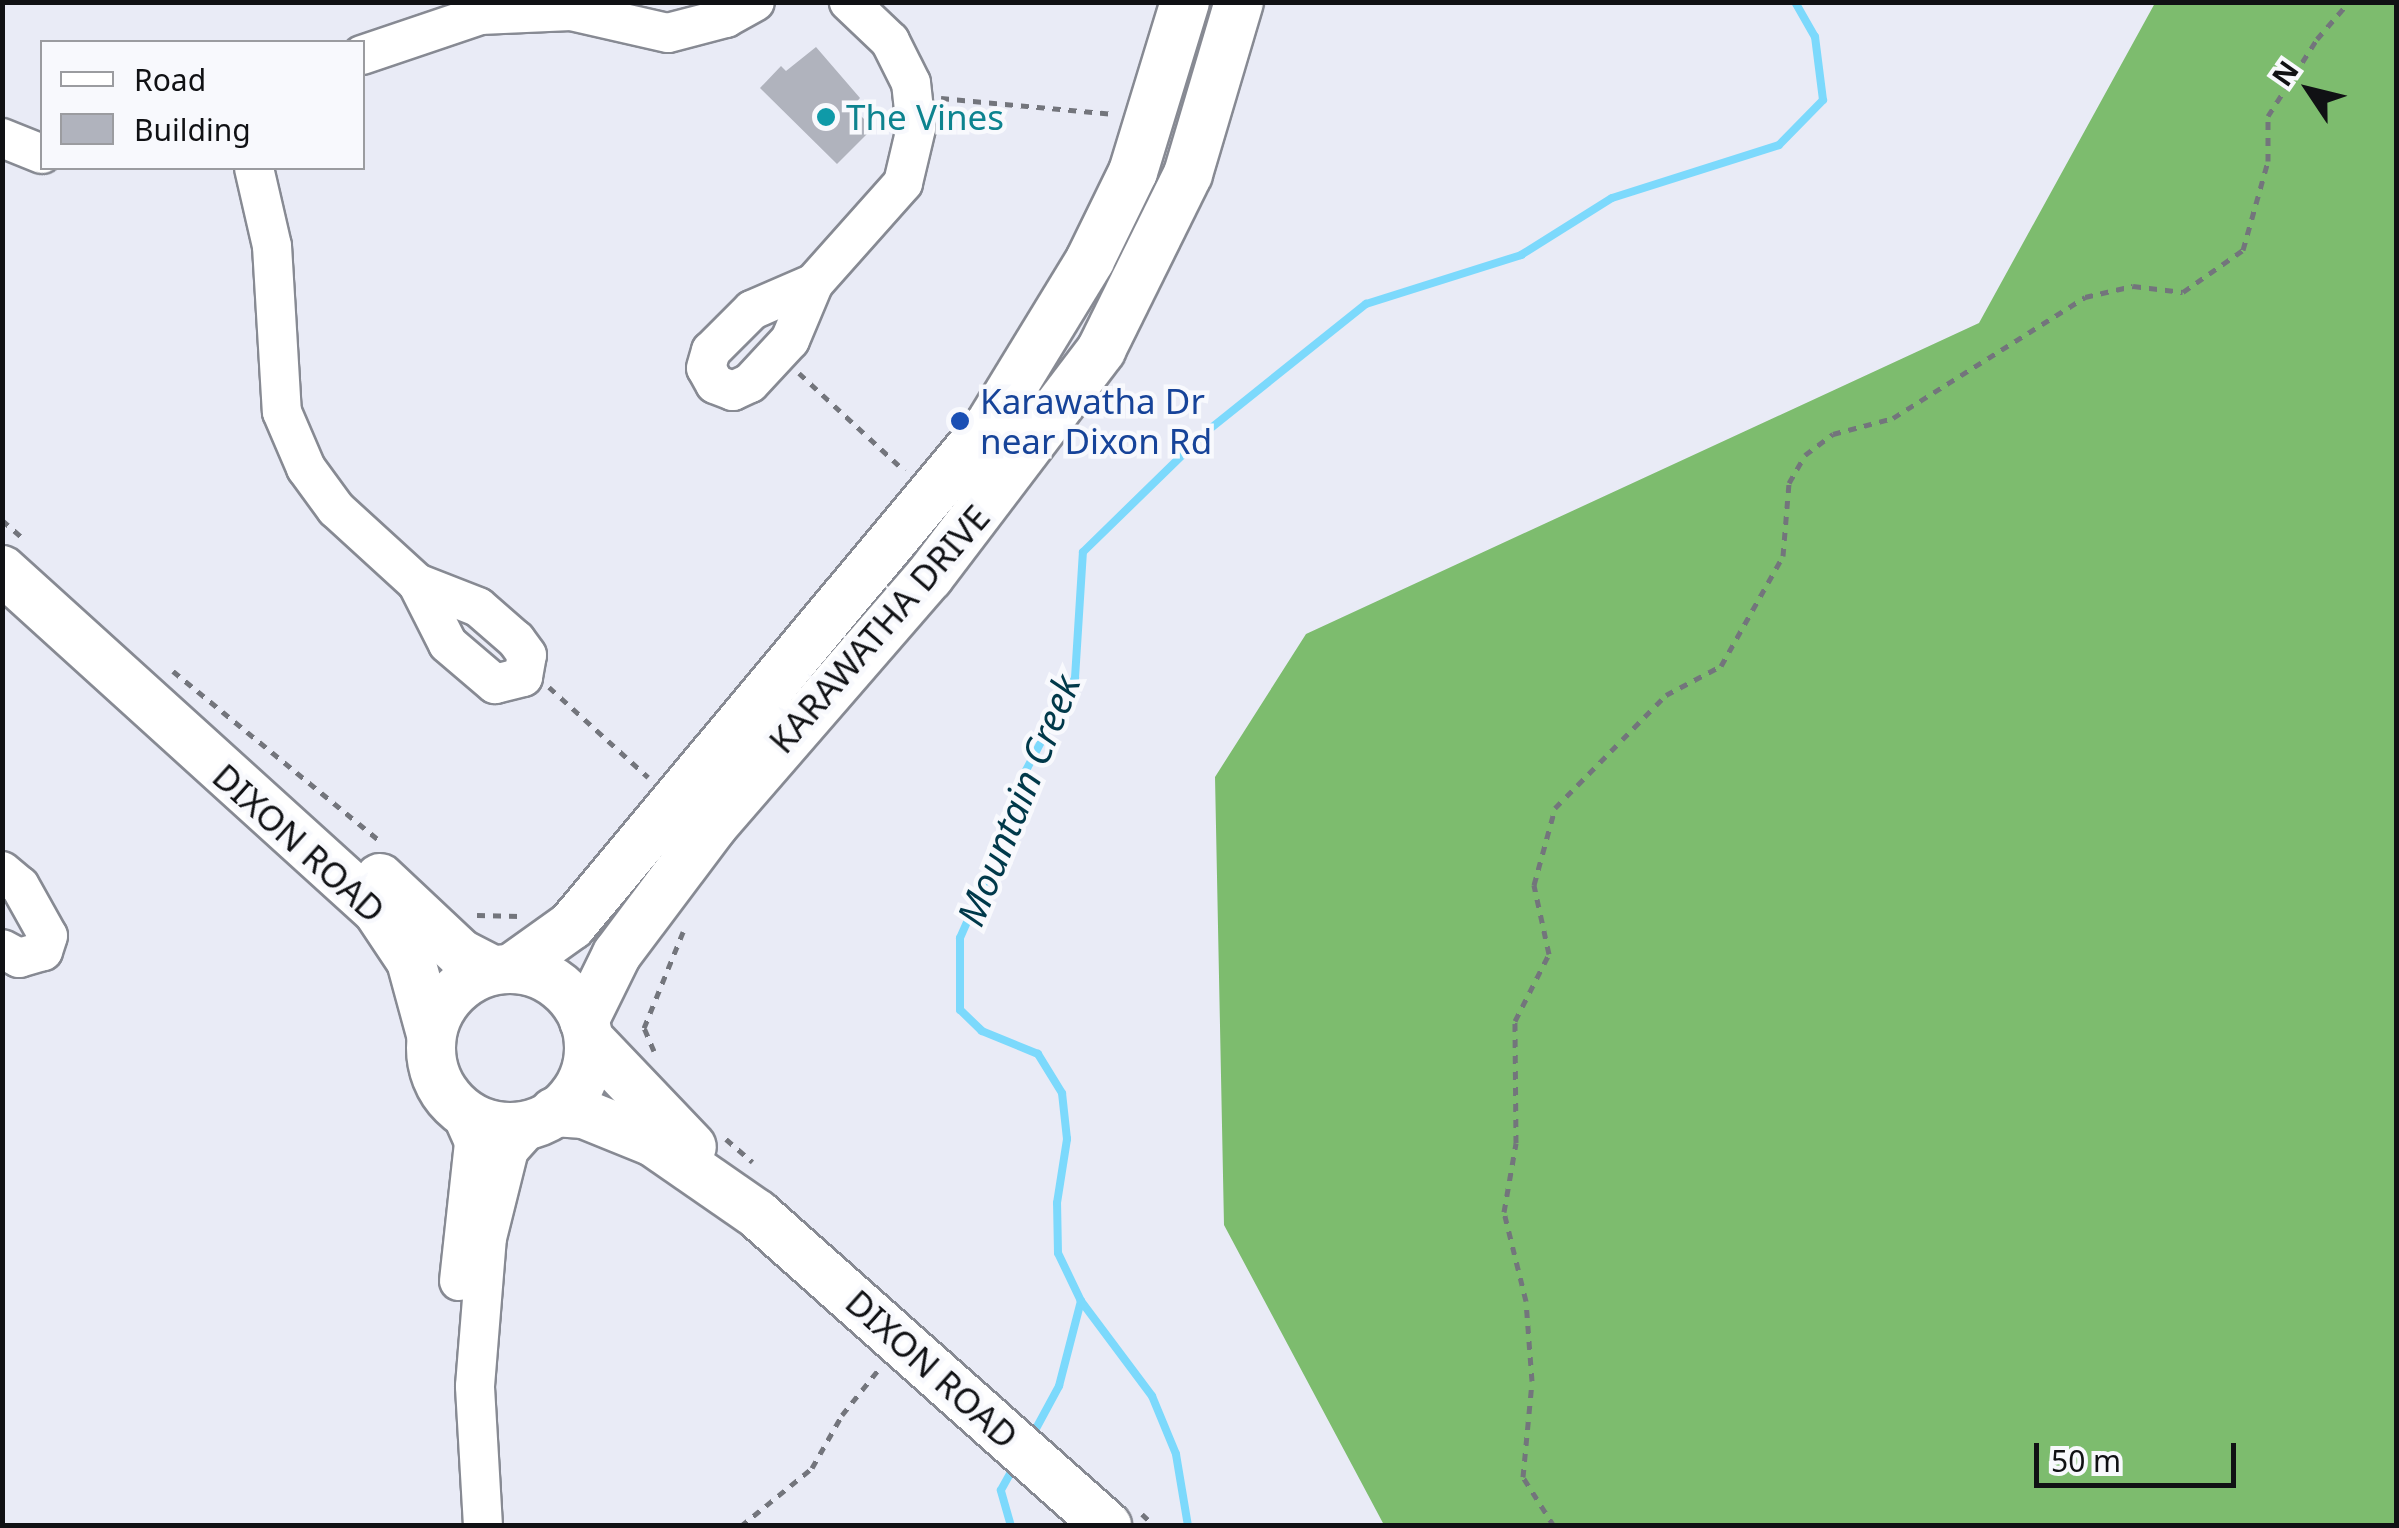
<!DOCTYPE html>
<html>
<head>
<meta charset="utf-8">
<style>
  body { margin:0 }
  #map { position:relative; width:2399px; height:1528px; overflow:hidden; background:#e9ebf6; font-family:"Noto Sans",sans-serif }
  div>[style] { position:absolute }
  .forest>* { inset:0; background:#7dbc6e }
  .stream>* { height:8px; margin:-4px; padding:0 4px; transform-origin:4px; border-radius:4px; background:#7cd9fc }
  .building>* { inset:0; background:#b0b3bd }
  .path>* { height:5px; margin-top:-2.5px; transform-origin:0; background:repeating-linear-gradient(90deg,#73757c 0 8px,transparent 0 16px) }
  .roads { filter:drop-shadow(2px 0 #878a93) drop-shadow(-2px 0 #878a93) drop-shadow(0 2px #878a93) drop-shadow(0 -2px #878a93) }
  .minor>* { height:38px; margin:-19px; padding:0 19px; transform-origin:19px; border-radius:19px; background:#fff }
  .major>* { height:48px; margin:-24px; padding:0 24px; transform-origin:24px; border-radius:24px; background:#fff }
  .major>.ring { margin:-24px; padding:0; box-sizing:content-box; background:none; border:48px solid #fff; border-radius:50% }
  .dots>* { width:28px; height:28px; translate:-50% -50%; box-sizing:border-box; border:5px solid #f8f9fd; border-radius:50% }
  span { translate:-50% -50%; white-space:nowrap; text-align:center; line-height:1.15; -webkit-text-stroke:9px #f8f9fd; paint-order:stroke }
  .culture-label { font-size:35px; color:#0d838f }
  .left { translate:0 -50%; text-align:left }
  .transit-label { font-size:35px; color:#164399 }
  .street-label { font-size:35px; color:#101114 }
  .water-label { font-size:38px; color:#00394a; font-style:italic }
  .frame { position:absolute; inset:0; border:5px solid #101114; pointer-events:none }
  .legend { position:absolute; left:40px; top:40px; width:325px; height:130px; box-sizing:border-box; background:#f8f9fd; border:2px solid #9b9ca0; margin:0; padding:12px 18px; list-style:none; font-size:30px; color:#101114 }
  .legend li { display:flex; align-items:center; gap:20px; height:50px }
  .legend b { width:50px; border:2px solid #9b9ca0 }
  .north { position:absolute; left:2259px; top:40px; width:100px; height:100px; -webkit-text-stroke:8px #f8f9fd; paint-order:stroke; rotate:305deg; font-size:28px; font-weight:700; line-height:40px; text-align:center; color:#101114 }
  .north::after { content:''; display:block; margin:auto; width:35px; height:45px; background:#101114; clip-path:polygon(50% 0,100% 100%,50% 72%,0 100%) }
  .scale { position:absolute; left:2034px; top:1443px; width:202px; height:45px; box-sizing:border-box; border:5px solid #101114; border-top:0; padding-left:12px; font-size:30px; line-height:35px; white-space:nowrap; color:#101114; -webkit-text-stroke:8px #f8f9fd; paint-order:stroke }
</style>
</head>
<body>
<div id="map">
  <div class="forest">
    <div style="clip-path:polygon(2155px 3px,2396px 3px,2396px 1525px,1384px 1525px,1224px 1225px,1215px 777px,1306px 634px,1979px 323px)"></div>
  </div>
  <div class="stream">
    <div style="left:1032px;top:1436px;width:57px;rotate:-61.6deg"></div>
    <div style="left:1059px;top:1386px;width:88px;rotate:-75.5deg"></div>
    <div style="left:1011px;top:1526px;width:37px;rotate:-106deg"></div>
    <div style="left:1001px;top:1490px;width:29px;rotate:-61deg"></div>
    <div style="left:1188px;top:1526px;width:73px;rotate:-99.5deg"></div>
    <div style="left:1176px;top:1454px;width:63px;rotate:-112.5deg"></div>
    <div style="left:1152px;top:1396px;width:119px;rotate:-126.8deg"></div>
    <div style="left:1081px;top:1301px;width:53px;rotate:-115.6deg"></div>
    <div style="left:1058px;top:1253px;width:50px;rotate:-91.1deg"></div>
    <div style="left:1057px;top:1203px;width:65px;rotate:-81.1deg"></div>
    <div style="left:1067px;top:1139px;width:46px;rotate:-96.2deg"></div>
    <div style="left:1062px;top:1093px;width:46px;rotate:-121.6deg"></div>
    <div style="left:1038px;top:1054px;width:61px;rotate:-157.7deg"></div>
    <div style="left:982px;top:1031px;width:30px;rotate:-136deg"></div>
    <div style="left:960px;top:1010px;width:72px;rotate:-90deg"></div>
    <div style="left:960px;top:938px;width:117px;rotate:-66.3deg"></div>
    <div style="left:1007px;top:831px;width:41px;rotate:-78.7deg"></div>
    <div style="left:1015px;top:791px;width:128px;rotate:-62deg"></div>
    <div style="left:1075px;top:678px;width:126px;rotate:-86.4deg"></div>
    <div style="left:1083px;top:552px;width:172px;rotate:-44.3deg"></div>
    <div style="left:1206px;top:432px;width:205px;rotate:-38.7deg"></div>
    <div style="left:1366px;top:304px;width:163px;rotate:-17.5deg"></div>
    <div style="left:1521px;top:255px;width:107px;rotate:-32.1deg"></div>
    <div style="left:1612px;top:198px;width:175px;rotate:-17.6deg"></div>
    <div style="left:1779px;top:145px;width:63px;rotate:-45.6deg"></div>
    <div style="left:1823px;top:100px;width:64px;rotate:-97.2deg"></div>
    <div style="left:1815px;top:37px;width:40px;rotate:-119.7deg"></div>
  </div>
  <div class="building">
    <div style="clip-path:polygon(816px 47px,860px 98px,852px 107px,873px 128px,837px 164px,760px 88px,781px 66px,786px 71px)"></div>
  </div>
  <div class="path">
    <div style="left:941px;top:98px;width:174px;rotate:5.3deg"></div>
    <div style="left:799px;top:373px;width:144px;rotate:42.8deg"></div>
    <div style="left:2px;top:520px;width:28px;rotate:41deg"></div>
    <div style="left:173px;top:671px;width:269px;rotate:39.4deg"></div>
    <div style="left:549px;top:687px;width:134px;rotate:42.3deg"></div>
    <div style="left:477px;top:915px;width:43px;rotate:1.3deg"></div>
    <div style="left:654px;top:1051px;width:25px;rotate:-113deg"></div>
    <div style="left:644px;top:1028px;width:104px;rotate:-67.9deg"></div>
    <div style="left:726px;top:1139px;width:35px;rotate:41deg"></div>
    <div style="left:1142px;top:1514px;width:18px;rotate:43deg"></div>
    <div style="left:741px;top:1526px;width:92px;rotate:-39.2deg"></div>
    <div style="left:812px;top:1468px;width:61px;rotate:-60.5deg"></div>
    <div style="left:842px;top:1415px;width:59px;rotate:-51.2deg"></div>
    <div style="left:1554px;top:1526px;width:58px;rotate:-122.3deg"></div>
    <div style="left:1523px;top:1477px;width:96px;rotate:-84.6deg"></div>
    <div style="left:1532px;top:1381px;width:80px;rotate:-94.3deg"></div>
    <div style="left:1526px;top:1301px;width:92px;rotate:-103.9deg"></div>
    <div style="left:1504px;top:1212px;width:70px;rotate:-80.1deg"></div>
    <div style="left:1516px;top:1143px;width:122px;rotate:-90.5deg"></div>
    <div style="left:1515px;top:1021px;width:75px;rotate:-63.1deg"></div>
    <div style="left:1549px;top:954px;width:71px;rotate:-102.3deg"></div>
    <div style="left:1534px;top:885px;width:80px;rotate:-74.7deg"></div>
    <div style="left:1555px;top:808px;width:158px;rotate:-45.5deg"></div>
    <div style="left:1666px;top:695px;width:62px;rotate:-27.8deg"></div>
    <div style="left:1721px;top:666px;width:126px;rotate:-60.6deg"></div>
    <div style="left:1783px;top:556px;width:73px;rotate:-85.3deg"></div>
    <div style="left:1789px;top:483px;width:32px;rotate:-60deg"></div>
    <div style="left:1805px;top:455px;width:35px;rotate:-37deg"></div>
    <div style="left:1833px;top:434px;width:62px;rotate:-14.9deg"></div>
    <div style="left:1893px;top:418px;width:227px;rotate:-32.2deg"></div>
    <div style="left:2085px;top:297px;width:49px;rotate:-12.9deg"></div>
    <div style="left:2133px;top:286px;width:50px;rotate:6.8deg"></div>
    <div style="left:2183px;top:292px;width:73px;rotate:-35deg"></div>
    <div style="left:2243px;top:250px;width:92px;rotate:-74.3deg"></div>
    <div style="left:2268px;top:161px;width:45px;rotate:-90deg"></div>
    <div style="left:2268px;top:116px;width:91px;rotate:-57.5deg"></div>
    <div style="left:2317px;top:39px;width:49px;rotate:-49.1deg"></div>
  </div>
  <div class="roads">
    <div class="minor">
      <div style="left:362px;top:55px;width:125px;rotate:-18.7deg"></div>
      <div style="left:480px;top:15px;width:91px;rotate:-2.5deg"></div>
      <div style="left:571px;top:11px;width:99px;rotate:12.8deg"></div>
      <div style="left:668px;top:33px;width:60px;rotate:-14.5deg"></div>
      <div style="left:726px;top:18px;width:33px;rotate:-29deg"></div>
      <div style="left:2px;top:138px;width:43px;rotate:21.8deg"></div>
      <div style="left:254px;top:168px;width:80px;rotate:77deg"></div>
      <div style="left:272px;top:246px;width:166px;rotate:86.6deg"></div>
      <div style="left:282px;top:412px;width:61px;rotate:66.8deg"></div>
      <div style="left:306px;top:468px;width:51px;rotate:53.8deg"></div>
      <div style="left:336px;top:509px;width:110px;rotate:42.4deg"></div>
      <div style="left:417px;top:583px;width:68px;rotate:63.1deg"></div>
      <div style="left:448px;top:644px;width:62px;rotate:40.4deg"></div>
      <div style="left:495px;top:684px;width:29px;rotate:-14deg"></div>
      <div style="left:523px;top:677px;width:22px;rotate:-80deg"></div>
      <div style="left:527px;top:655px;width:19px;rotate:-126deg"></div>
      <div style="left:516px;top:640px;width:50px;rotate:-139deg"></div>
      <div style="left:478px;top:607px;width:66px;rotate:-158.5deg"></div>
      <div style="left:814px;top:283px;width:62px;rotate:112.8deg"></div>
      <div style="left:790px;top:340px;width:59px;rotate:132.9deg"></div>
      <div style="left:750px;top:383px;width:19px;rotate:155deg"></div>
      <div style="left:733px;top:391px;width:19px;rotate:-159deg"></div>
      <div style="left:715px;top:384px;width:18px;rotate:-119deg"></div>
      <div style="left:706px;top:368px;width:18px;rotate:-74deg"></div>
      <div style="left:711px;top:351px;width:58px;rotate:-45deg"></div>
      <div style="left:752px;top:310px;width:68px;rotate:-23.5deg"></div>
      <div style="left:814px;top:283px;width:134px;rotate:-48.3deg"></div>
      <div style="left:903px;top:183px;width:57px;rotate:-76.7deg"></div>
      <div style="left:916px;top:128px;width:45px;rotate:-96.3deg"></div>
      <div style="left:911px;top:83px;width:47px;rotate:-116.6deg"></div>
      <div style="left:890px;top:41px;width:57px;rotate:-136.4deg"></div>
      <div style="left:2px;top:871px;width:23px;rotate:40deg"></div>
      <div style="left:20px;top:886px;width:57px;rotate:60.8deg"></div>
      <div style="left:48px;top:936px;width:16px;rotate:108deg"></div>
      <div style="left:43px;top:951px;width:25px;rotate:164deg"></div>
      <div style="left:19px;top:958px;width:19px;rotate:-152deg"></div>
      <div style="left:459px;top:1281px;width:140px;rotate:-83.8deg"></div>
      <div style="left:474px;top:1142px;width:36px;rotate:-114deg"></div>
      <div style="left:483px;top:1526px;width:140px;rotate:-93.3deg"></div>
      <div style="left:475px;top:1386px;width:148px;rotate:-85.4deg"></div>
      <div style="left:487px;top:1238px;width:91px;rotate:-76deg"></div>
      <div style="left:509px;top:1150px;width:36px;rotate:-48deg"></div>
    </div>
    <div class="major">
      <div style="left:2px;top:570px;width:506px;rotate:42.2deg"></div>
      <div style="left:377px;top:910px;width:61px;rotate:56.3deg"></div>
      <div style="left:411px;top:961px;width:76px;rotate:74.7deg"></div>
      <div style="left:380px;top:878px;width:111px;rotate:43.2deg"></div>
      <div style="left:461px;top:954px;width:35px;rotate:27deg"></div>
      <div style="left:512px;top:968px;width:74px;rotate:-35.6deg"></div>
      <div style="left:572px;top:925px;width:652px;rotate:-50.16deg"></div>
      <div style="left:990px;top:424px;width:192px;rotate:-58.6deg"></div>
      <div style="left:1090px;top:260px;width:98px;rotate:-64deg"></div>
      <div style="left:1133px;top:172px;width:178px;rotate:-73deg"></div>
      <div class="ring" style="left:431px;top:969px;width:110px;height:110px"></div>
      <div style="left:584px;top:1021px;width:75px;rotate:-63.8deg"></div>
      <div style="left:617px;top:954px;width:160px;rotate:-53.1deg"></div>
      <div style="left:713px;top:826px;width:330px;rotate:-49.1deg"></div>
      <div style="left:929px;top:577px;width:285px;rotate:-52.8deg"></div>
      <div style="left:1101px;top:350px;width:196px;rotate:-63.7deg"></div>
      <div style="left:1188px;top:174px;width:179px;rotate:-73.5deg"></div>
      <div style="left:589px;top:1039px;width:149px;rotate:46.4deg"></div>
      <div style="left:554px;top:1112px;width:30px;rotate:4deg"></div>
      <div style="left:584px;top:1114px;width:74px;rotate:22.1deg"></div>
      <div style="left:653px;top:1142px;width:126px;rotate:34.7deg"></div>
      <div style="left:757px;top:1214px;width:469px;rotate:41.7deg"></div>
    </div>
  </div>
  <div class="dots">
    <div style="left:826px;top:117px;background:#0f9aa8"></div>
    <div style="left:960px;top:421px;background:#1a4fb4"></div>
  </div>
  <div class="culture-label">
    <span class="left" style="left:846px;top:117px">The Vines</span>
  </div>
  <div class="transit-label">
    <span class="left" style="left:980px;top:421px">Karawatha Dr<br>near Dixon Rd</span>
  </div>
  <div class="street-label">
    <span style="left:879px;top:629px;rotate:-49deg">KARAWATHA DRIVE</span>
    <span style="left:299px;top:843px;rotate:42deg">DIXON ROAD</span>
    <span style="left:932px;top:1369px;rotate:42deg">DIXON ROAD</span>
  </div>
  <div class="water-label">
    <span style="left:1018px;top:800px;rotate:-68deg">Mountain Creek</span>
  </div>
  <div class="frame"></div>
  <ul class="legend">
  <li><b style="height:12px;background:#fff"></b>Road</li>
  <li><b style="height:28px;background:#b0b3bd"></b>Building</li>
  </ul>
  <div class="north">N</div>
  <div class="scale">50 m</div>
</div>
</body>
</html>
